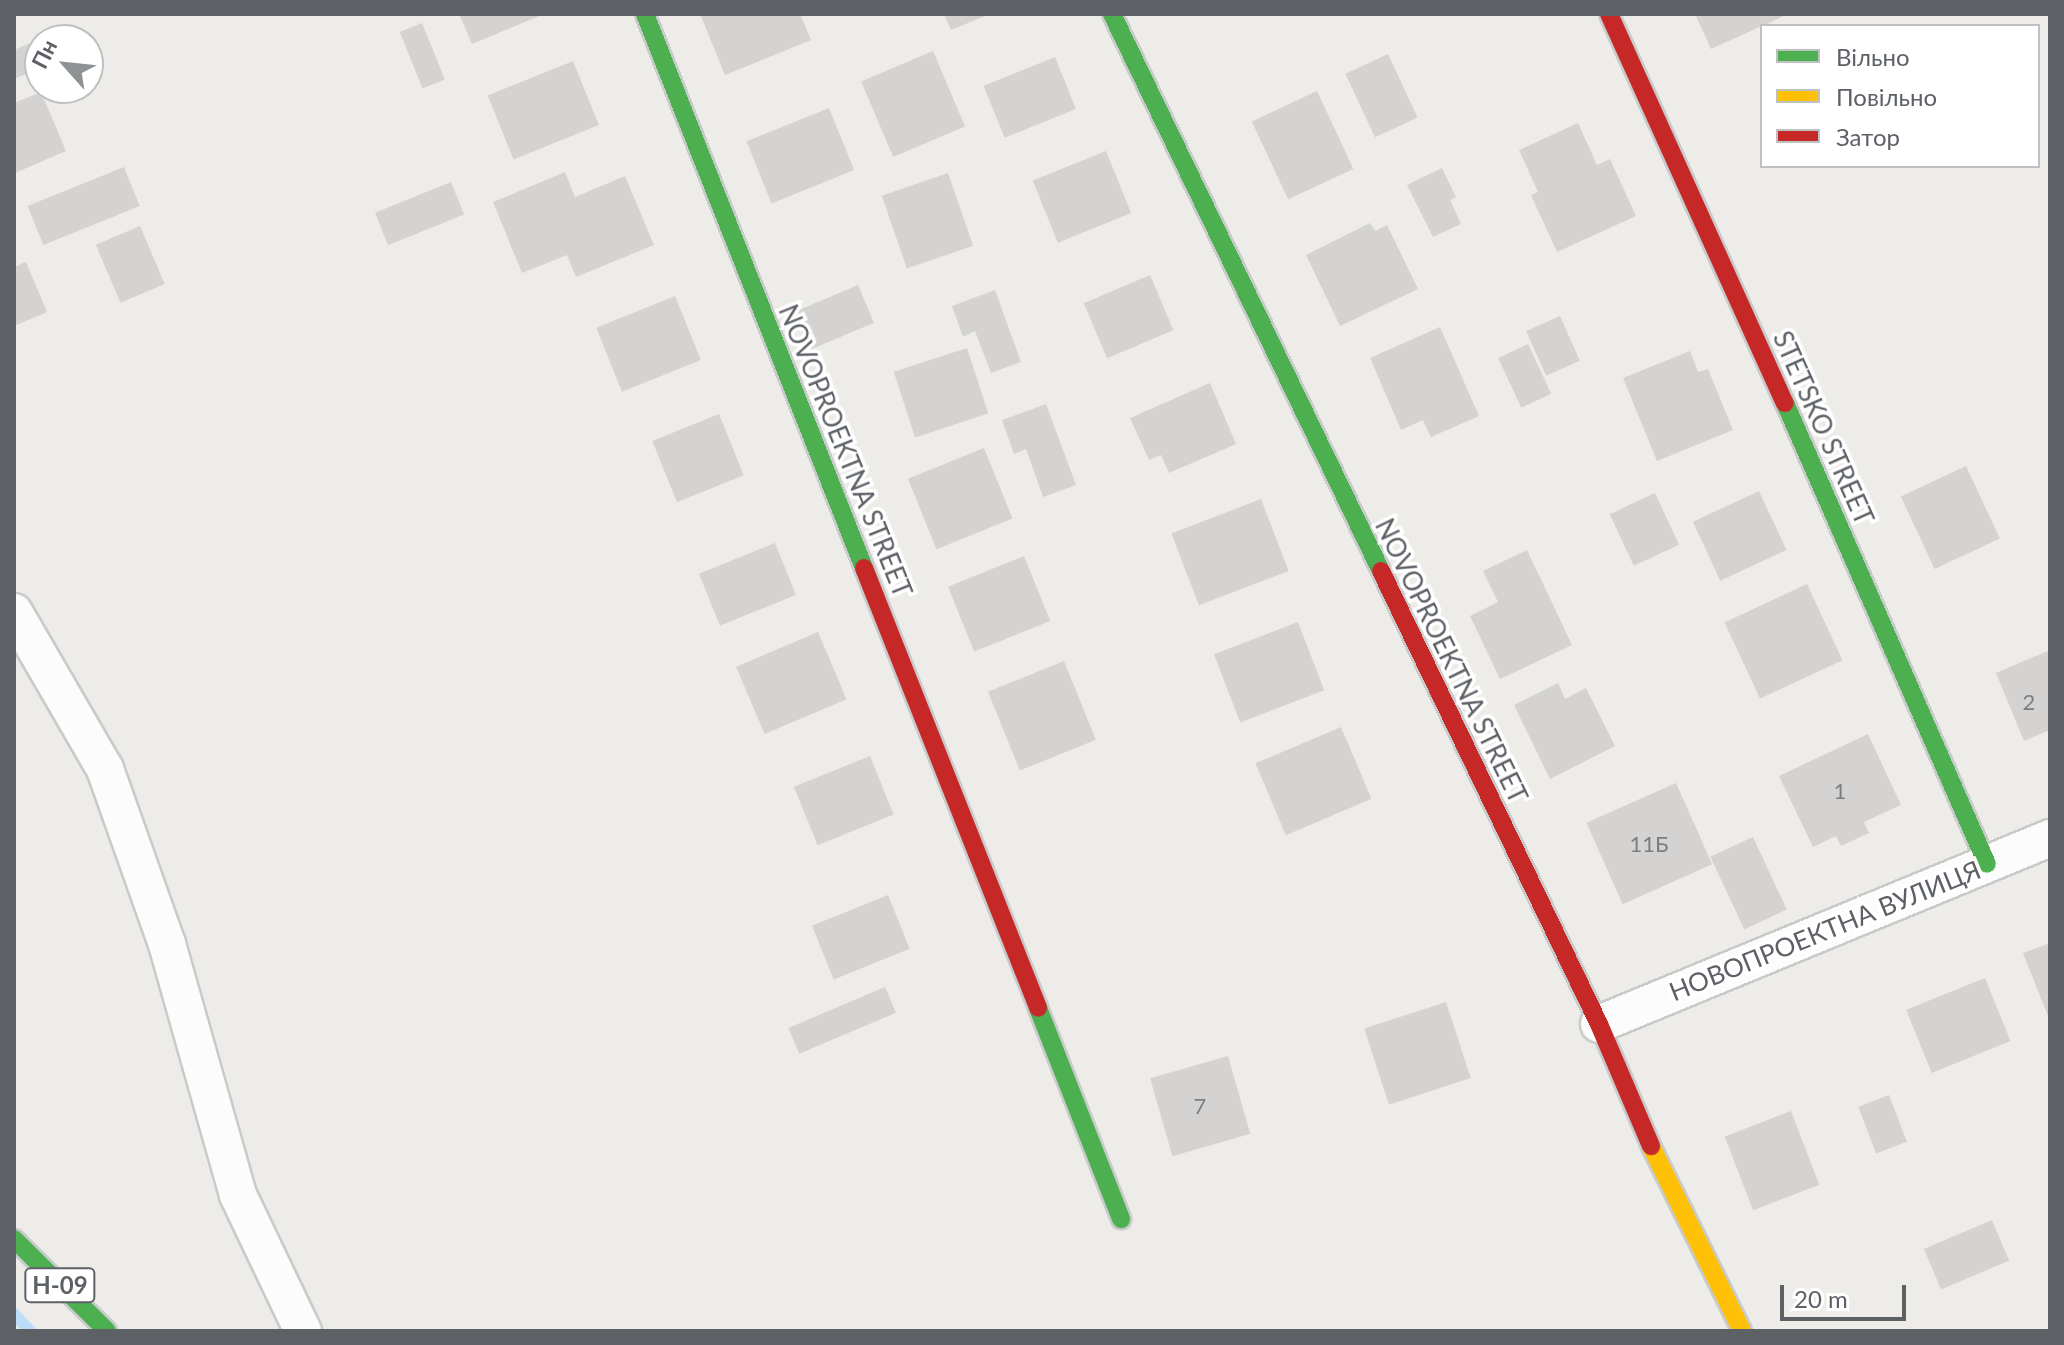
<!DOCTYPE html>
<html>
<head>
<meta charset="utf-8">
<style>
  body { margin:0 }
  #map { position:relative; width:2064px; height:1345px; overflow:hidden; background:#edece8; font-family:Lato,sans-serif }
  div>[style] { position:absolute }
  .stream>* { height:12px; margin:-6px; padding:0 6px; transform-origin:6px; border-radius:6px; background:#bddcf7 }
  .building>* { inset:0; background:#d4d3d1; transform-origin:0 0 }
  .roads { filter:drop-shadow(2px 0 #c9caca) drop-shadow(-2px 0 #c9caca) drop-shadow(0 2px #c9caca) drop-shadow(0 -2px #c9caca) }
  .street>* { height:36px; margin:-18px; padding:0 18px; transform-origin:18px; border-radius:18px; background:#fcfcfc }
  .fast>* { height:18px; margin:-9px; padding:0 9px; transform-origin:9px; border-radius:9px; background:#4caf50 }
  .slow>* { height:18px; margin:-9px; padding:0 9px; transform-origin:9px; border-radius:9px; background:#ffc107 }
  .jam>* { height:18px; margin:-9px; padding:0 9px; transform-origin:9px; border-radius:9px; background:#c62828 }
  span { translate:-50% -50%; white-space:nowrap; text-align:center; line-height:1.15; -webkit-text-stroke:7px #fff; paint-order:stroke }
  .number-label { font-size:22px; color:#7c7f82 }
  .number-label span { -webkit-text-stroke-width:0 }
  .shield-label span { padding:2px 6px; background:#fff; border:2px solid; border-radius:6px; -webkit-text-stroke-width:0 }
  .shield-label { font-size:24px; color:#5d6166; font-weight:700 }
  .street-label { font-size:26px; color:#5d6166 }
  .frame { position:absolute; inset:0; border:16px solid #5d6166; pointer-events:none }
  .legend { position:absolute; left:1760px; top:24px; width:280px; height:144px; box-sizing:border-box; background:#fff; border:2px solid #bec0c2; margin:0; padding:10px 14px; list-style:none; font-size:24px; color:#5d6166 }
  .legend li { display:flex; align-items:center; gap:16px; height:40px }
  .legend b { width:40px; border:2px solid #bec0c2 }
  .north { position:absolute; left:24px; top:24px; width:80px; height:80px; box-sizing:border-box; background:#fff; border:2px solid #bec0c2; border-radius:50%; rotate:297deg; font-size:22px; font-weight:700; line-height:32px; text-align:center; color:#5d6166 }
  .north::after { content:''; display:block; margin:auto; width:28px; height:36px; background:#8f9294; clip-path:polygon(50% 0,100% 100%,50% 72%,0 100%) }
  .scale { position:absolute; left:1780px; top:1285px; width:126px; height:36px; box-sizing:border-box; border:4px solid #5d6166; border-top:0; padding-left:10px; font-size:24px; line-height:28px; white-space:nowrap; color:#5d6166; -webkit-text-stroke:6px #fff; paint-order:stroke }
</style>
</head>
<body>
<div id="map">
  <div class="stream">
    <div style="left:14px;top:1314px;width:23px;rotate:47deg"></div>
  </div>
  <div class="building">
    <div style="clip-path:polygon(459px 14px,544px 14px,472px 44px)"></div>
    <div style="clip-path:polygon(700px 14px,800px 14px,811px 40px,725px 75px)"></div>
    <div style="clip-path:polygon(944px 14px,990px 14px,951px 30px)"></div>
    <div style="clip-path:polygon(1695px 14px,1788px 14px,1711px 49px)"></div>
    <div style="left:422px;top:23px;width:61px;height:24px;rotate:68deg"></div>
    <div style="clip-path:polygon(33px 42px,40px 68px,14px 79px,14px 50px)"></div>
    <div style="left:933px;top:51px;width:82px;height:78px;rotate:67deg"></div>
    <div style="left:1388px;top:54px;width:70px;height:47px;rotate:65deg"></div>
    <div style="left:1055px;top:57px;width:56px;height:77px;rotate:68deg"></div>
    <div style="left:573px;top:61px;width:69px;height:92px;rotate:68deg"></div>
    <div style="left:1317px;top:91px;width:86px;height:72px;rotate:65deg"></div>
    <div style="clip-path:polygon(41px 92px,66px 151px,15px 173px,14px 103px)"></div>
    <div style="left:829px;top:108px;width:67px;height:89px;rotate:68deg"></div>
    <div style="clip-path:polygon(1578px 123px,1597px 165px,1610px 159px,1636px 216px,1557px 252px,1531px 195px,1538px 192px,1519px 150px)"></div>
    <div style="left:1106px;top:151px;width:67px;height:79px;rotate:68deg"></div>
    <div style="left:124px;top:167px;width:42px;height:104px;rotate:68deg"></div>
    <div style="clip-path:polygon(1442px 168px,1456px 197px,1450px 200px,1461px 224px,1433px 237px,1407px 185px)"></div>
    <div style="clip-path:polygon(565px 172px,575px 197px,625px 176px,654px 245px,576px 277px,567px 255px,522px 273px,493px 202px)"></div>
    <div style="left:948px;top:173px;width:77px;height:70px;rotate:71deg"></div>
    <div style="left:451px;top:182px;width:35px;height:82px;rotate:68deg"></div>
    <div style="clip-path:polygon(1370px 223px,1375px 231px,1387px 225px,1418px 289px,1340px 326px,1306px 255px)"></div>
    <div style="left:140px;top:226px;width:63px;height:48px;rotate:67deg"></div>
    <div style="clip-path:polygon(26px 262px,47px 312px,14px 326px,14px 267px)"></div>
    <div style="left:1150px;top:275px;width:60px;height:72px;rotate:67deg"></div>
    <div style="left:858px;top:285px;width:41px;height:70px;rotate:67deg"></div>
    <div style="clip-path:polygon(995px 290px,1021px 362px,991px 373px,975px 331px,963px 337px,952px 306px)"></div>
    <div style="left:675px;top:296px;width:69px;height:85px;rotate:68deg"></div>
    <div style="left:1560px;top:316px;width:49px;height:37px;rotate:66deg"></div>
    <div style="clip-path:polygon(1440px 327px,1479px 416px,1431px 437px,1423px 420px,1401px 430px,1370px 358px)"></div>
    <div style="left:1528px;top:344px;width:55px;height:33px;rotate:65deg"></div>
    <div style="left:967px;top:348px;width:69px;height:77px;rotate:72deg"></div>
    <div style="clip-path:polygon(1690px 351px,1698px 372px,1708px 369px,1733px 430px,1657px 461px,1623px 378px)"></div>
    <div style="clip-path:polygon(1210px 383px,1236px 444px,1169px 473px,1161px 455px,1149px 460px,1130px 418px)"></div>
    <div style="clip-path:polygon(1046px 404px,1076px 485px,1043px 497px,1026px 449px,1014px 454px,1002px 420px)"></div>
    <div style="left:719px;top:414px;width:66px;height:72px;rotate:68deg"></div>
    <div style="left:984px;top:448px;width:76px;height:82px;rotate:68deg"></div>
    <div style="left:1966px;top:466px;width:80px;height:72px;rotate:65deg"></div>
    <div style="left:1759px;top:491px;width:65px;height:73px;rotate:65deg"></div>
    <div style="left:1655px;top:493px;width:57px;height:50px;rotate:65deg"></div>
    <div style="left:1261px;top:499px;width:77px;height:96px;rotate:69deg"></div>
    <div style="left:775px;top:543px;width:56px;height:82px;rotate:68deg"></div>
    <div style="clip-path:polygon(1527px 550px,1572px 645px,1500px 679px,1470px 616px,1498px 602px,1483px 571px)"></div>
    <div style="left:1024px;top:556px;width:70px;height:82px;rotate:68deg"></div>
    <div style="left:1807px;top:584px;width:84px;height:91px;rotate:65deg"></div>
    <div style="left:1298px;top:622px;width:73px;height:90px;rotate:69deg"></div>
    <div style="left:818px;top:632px;width:73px;height:89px;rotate:67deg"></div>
    <div style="clip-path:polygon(2050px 650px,2050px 730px,2024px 741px,1996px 673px)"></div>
    <div style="left:1064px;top:661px;width:85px;height:82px;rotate:68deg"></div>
    <div style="clip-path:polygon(1558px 683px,1565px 699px,1586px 688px,1615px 746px,1550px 779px,1514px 705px)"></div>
    <div style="left:1341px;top:727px;width:78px;height:93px;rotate:67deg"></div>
    <div style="clip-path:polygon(1868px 734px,1901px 805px,1864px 822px,1869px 833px,1841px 846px,1836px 836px,1813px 847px,1779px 776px)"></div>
    <div style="left:870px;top:756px;width:63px;height:82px;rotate:68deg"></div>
    <div style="left:1676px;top:783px;width:89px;height:98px;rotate:66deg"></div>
    <div style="left:1753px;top:837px;width:80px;height:47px;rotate:65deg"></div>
    <div style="left:888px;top:895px;width:58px;height:82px;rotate:68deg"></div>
    <div style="clip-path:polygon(2050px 943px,2050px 1021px,2023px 953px)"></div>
    <div style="left:1985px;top:978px;width:68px;height:85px;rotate:68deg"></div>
    <div style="left:885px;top:987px;width:28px;height:105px;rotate:67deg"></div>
    <div style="left:1446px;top:1002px;width:80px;height:86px;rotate:72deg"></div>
    <div style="left:1228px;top:1056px;width:81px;height:81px;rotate:74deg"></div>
    <div style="left:1889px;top:1095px;width:50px;height:33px;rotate:69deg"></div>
    <div style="left:1791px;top:1111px;width:79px;height:71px;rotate:69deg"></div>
    <div style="left:1992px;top:1220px;width:44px;height:74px;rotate:67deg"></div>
  </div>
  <div class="roads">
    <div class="street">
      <div style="left:14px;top:612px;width:181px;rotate:59.9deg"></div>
      <div style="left:105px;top:769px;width:186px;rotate:70.5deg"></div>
      <div style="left:167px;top:944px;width:261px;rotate:74.2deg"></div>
      <div style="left:238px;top:1195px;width:151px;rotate:64.5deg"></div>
      <div style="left:1599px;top:1024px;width:488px;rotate:-22.4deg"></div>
    </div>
    <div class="fast">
      <div style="left:645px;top:14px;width:596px;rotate:68.43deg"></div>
      <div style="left:1112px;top:14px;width:619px;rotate:64.22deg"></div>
      <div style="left:1785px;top:403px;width:503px;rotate:66.34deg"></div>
      <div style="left:1038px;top:1008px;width:227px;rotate:68.5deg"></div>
      <div style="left:14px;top:1239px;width:131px;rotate:44.7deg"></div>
    </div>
    <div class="slow">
      <div style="left:1651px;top:1146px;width:206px;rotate:63.8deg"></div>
    </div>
    <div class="jam">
      <div style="left:1609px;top:14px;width:427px;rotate:65.7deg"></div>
      <div style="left:864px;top:568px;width:473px;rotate:68.4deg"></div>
      <div style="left:1381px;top:571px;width:503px;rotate:64.3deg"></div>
      <div style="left:1599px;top:1024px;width:133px;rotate:66.9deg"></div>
    </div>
  </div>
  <div class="number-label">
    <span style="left:2029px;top:702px">2</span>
    <span style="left:1840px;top:791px">1</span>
    <span style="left:1649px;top:844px">11Б</span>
    <span style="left:1200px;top:1106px">7</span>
  </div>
  <div class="shield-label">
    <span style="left:60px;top:1285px">Н-09</span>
  </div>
  <div class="street-label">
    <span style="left:1823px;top:428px;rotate:66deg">STETSKO STREET</span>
    <span style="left:845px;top:451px;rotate:68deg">NOVOPROEKTNA STREET</span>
    <span style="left:1451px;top:661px;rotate:64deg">NOVOPROEKTNA STREET</span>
    <span style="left:1825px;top:931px;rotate:-22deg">НОВОПРОЕКТНА ВУЛИЦЯ</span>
  </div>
  <div class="frame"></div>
  <ul class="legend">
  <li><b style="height:10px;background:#4caf50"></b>Вільно</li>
  <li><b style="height:10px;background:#ffc107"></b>Повільно</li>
  <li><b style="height:10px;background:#c62828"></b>Затор</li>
  </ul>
  <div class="north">Пн</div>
  <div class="scale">20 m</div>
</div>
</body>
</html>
